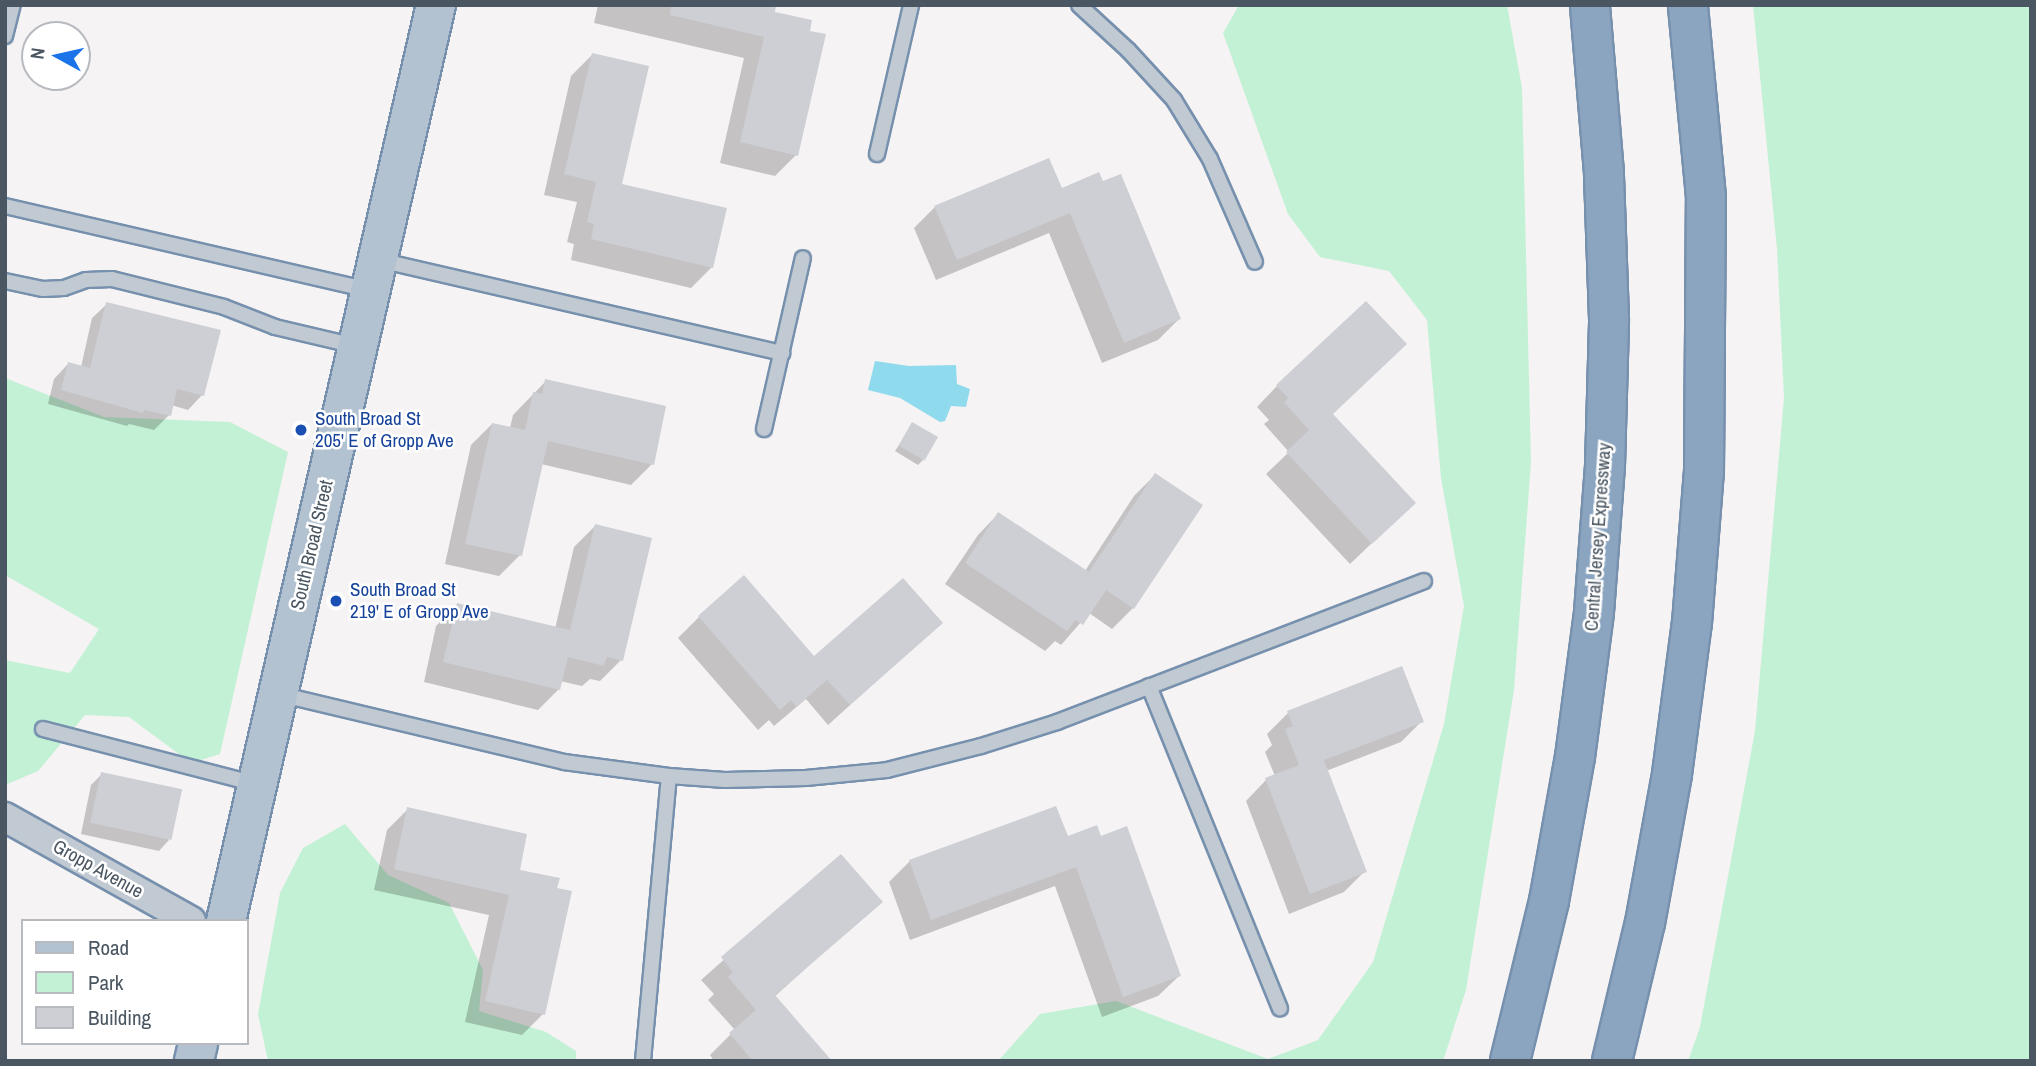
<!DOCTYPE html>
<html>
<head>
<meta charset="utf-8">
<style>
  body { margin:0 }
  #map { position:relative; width:2036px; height:1066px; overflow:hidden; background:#f5f3f3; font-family:"Archivo Narrow",sans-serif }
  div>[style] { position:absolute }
  .green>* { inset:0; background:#c3f1d5 }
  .water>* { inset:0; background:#90daee }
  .shadow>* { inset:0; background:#0003 }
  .building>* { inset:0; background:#cdcfd5; transform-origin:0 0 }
  .roads { filter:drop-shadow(2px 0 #7690ad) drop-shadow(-2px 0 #7690ad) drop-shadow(0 2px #7690ad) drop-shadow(0 -2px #7690ad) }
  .service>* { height:14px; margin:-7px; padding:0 7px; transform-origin:7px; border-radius:7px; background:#c1cad2 }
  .minor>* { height:28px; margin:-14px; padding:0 14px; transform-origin:14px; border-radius:14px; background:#c1cad2 }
  .primary>* { height:38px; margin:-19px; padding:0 19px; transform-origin:19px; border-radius:19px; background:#b3c2d1 }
  .motorway>* { height:38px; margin:-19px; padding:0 19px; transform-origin:19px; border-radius:19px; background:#8ba5c1 }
  .dots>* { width:19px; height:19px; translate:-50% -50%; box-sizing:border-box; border:4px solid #fff; border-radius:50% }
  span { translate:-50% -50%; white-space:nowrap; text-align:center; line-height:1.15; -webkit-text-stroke:5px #fff; paint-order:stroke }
  .transit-label { font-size:19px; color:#164399 }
  .left { translate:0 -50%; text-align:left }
  .street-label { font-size:19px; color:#4a5661 }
  .frame { position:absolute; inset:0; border:7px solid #4a5661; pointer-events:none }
  .legend { position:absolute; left:21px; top:919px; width:228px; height:126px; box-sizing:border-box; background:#fff; border:2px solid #b7bbc0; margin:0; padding:9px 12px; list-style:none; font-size:21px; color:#4a5661 }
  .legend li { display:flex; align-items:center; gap:14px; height:35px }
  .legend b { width:35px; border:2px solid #b7bbc0 }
  .north { position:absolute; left:21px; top:21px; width:70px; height:70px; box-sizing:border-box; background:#fff; border:2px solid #b7bbc0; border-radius:50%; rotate:278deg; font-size:19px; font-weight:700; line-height:28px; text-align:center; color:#4a5661 }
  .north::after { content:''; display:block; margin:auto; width:24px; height:32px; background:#1a73e8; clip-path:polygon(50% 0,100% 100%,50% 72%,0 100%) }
</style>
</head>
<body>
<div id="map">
  <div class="green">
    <div style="clip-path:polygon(1239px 5px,1507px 5px,1522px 88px,1531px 462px,1514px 690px,1466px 990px,1443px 1061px,998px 1061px,1040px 1014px,1116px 1001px,1268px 1059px,1318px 1040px,1373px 962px,1444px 724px,1464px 606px,1441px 478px,1427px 320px,1389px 271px,1320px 257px,1288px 214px,1223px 33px)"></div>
    <div style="clip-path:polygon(1753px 5px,2031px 5px,2031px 1061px,1688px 1061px,1700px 1027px,1755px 731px,1784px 398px,1777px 249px)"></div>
    <div style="clip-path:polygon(5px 378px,104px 417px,230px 422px,288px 452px,220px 754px,191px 763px,129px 717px,85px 715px,38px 771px,5px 785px,5px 660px,70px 673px,99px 629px,5px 575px)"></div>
    <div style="clip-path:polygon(345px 824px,388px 875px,449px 903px,483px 970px,479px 1011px,546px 1032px,576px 1051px,576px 1061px,268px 1061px,258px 1014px,280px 893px,303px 848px)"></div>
  </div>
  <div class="water">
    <div style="clip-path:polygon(875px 361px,909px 366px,956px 365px,957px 384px,970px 389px,966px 407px,951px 406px,945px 421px,940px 422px,900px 398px,868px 390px)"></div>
  </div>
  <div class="shadow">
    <div style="clip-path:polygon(598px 5px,774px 5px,773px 13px,796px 155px,775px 176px,720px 163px,744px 58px,594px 23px)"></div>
    <div style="clip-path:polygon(592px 55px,620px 185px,712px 267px,691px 288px,571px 260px,574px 244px,567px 242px,577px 202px,544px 195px,571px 76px)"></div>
    <div style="clip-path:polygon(1061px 191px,1179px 319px,1158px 340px,1102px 363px,1049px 233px,936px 280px,914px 228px,935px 207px)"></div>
    <div style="clip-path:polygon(107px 304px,202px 395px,188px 410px,171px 405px,169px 415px,154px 430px,129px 424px,127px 426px,48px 404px,54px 379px,68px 364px,81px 367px,92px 318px)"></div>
    <div style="clip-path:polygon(546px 381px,652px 464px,631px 485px,541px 464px,520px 555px,499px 576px,445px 564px,471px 445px,492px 424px,510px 428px,513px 415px)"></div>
    <div style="clip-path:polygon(1277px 386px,1331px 414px,1393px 523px,1350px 564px,1266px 474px,1289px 452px,1264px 424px,1269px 420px,1257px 407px)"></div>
    <div style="clip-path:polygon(913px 425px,923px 460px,918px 465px,895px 451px)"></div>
    <div style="clip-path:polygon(1155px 475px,1133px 608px,1112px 629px,1089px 613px,1061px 645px,1055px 641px,1045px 651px,945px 584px,978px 535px,998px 514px,1085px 571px,1134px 496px)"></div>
    <div style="clip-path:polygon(595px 526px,621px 660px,600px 681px,590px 679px,582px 686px,560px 681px,559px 689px,538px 710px,424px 682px,436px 626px,457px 605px,555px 629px,574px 547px)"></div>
    <div style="clip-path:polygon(699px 617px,814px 658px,941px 623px,828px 725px,806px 699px,774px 726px,769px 720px,758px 730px,678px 638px)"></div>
    <div style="clip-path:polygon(1288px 713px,1422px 721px,1401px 742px,1326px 771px,1365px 871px,1344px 892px,1289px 914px,1246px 801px,1266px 780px,1275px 776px,1265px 752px,1272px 745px,1267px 734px)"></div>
    <div style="clip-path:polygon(102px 774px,169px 840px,159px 851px,81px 834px,91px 785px)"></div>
    <div style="clip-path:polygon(408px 809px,518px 871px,543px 1014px,522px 1035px,465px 1022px,489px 915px,374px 890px,387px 830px)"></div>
    <div style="clip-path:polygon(1067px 838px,1179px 976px,1158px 996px,1102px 1017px,1055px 886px,910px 940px,889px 882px,910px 861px)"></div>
    <div style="clip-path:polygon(841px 856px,880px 902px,774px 997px,829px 1061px,714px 1061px,710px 1055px,735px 1030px,708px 1000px,714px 994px,701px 980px)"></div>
  </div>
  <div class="building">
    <div style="clip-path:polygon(671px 5px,776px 5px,775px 12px,812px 20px,810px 31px,826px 34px,798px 156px,740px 142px,764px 37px,670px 15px)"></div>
    <div style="clip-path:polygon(592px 53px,649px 66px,622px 184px,727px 208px,713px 268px,591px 239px,594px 224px,587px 222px,596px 182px,564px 174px)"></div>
    <div style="clip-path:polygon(1049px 158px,1062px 188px,1099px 172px,1103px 181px,1121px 174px,1181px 319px,1124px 343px,1070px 213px,957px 260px,934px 206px)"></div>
    <div style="clip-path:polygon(1366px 301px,1407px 344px,1333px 414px,1416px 503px,1372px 544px,1286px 452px,1309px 430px,1284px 402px,1288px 398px,1276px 385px)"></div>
    <div style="clip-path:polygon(106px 302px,221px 330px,204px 396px,177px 389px,171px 416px,144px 410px,143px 413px,61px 390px,68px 362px,90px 368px)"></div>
    <div style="clip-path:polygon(545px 379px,666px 406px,654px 465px,548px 441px,522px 556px,465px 544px,492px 423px,525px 430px,533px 392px,542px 394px)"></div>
    <div style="left:912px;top:422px;width:30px;height:27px;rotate:30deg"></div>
    <div style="clip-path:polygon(1155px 473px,1203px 505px,1134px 609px,1106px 590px,1083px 625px,1075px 620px,1067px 631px,965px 563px,998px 512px,1089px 572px)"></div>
    <div style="clip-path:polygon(595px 524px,652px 538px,623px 661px,607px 657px,604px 666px,568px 657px,560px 690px,443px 662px,457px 603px,570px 630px)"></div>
    <div style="clip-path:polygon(744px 575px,814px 656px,903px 578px,943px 623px,850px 705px,827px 680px,796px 707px,791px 700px,780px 710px,698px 616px)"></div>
    <div style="clip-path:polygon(1402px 666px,1424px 722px,1324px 760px,1367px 872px,1310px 894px,1265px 778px,1299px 765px,1285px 729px,1293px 726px,1287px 711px)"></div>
    <div style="left:101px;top:772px;width:83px;height:52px;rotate:12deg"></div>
    <div style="clip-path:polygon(1056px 806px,1068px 836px,1097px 825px,1101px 836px,1127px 826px,1181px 976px,1123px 997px,1076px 867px,931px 920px,909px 860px)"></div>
    <div style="clip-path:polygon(407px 807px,527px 834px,520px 870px,560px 878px,557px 888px,572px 891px,545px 1015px,485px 1001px,509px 895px,394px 869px)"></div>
    <div style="clip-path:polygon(841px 854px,883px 902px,775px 995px,832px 1061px,753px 1061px,729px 1033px,756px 1010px,728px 977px,733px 972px,721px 957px)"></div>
  </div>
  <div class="roads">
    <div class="service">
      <div style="left:1079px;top:5px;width:67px;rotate:42.6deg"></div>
      <div style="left:1128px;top:50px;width:68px;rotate:47.4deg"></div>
      <div style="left:1174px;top:100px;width:69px;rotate:58.6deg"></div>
      <div style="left:1210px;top:159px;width:112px;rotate:66.4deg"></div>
      <div style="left:5px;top:36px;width:32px;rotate:-76deg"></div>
      <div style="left:877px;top:154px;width:153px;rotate:-77.1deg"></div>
      <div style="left:5px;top:206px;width:374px;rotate:13deg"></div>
      <div style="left:379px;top:260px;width:414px;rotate:13deg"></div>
      <div style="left:5px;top:281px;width:39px;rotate:12deg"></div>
      <div style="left:43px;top:289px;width:21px;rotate:-3deg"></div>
      <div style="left:64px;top:288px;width:23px;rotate:-20deg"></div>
      <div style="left:86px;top:280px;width:26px;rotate:-2deg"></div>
      <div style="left:112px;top:279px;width:115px;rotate:14deg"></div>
      <div style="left:224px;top:307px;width:55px;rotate:21.4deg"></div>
      <div style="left:275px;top:327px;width:83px;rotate:13.2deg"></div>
      <div style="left:764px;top:429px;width:175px;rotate:-77.2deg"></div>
      <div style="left:1149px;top:686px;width:348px;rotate:67.9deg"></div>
      <div style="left:279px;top:694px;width:293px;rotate:13.4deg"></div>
      <div style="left:564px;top:762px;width:106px;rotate:7.6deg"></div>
      <div style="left:669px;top:776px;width:56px;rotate:4.1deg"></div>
      <div style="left:725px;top:780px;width:81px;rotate:-1.4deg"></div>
      <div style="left:806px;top:778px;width:81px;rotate:-5.6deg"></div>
      <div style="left:887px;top:770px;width:97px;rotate:-14.3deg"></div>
      <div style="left:981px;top:746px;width:80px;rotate:-17.5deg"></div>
      <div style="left:1057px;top:722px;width:393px;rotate:-21deg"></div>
      <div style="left:43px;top:729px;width:219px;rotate:14.5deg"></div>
      <div style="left:643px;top:1061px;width:286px;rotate:-84.8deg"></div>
    </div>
    <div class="minor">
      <div style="left:5px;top:817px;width:213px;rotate:29.2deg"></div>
    </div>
    <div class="primary">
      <div style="left:226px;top:921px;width:940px;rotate:-77.09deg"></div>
      <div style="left:194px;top:1061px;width:18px;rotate:-77deg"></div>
    </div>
    <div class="motorway">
      <div style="left:1510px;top:1061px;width:165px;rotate:-76.3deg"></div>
      <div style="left:1549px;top:901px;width:146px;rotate:-79.8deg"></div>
      <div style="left:1575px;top:757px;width:146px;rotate:-82.5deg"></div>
      <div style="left:1594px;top:612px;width:146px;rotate:-85.7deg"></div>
      <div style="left:1605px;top:466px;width:147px;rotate:-88.4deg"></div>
      <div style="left:1609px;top:319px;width:146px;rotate:-92deg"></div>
      <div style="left:1604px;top:173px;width:169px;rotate:-94.8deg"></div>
      <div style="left:1612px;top:1061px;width:142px;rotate:-76.6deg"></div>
      <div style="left:1645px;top:923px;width:151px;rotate:-79.7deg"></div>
      <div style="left:1672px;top:774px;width:152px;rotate:-82.5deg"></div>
      <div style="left:1692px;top:623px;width:151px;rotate:-85.5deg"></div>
      <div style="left:1704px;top:472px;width:275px;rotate:-89.6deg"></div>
      <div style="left:1706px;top:197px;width:193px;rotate:-95.4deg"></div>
    </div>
  </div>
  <div class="dots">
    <div style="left:301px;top:430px;background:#1a4fb4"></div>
    <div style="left:336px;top:601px;background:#1a4fb4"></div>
  </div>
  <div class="transit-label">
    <span class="left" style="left:315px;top:430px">South Broad St<br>205' E of Gropp Ave</span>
    <span class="left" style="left:350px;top:601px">South Broad St<br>219' E of Gropp Ave</span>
  </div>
  <div class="street-label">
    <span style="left:1598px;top:537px;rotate:-86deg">Central Jersey Expressway</span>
    <span style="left:312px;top:545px;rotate:-77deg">South Broad Street</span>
    <span style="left:98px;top:869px;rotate:29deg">Gropp Avenue</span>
  </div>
  <div class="frame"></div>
  <ul class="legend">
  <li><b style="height:9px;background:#b3c2d1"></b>Road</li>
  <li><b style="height:19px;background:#c3f1d5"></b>Park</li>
  <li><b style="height:19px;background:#cdcfd5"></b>Building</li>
  </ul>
  <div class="north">N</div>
</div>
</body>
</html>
